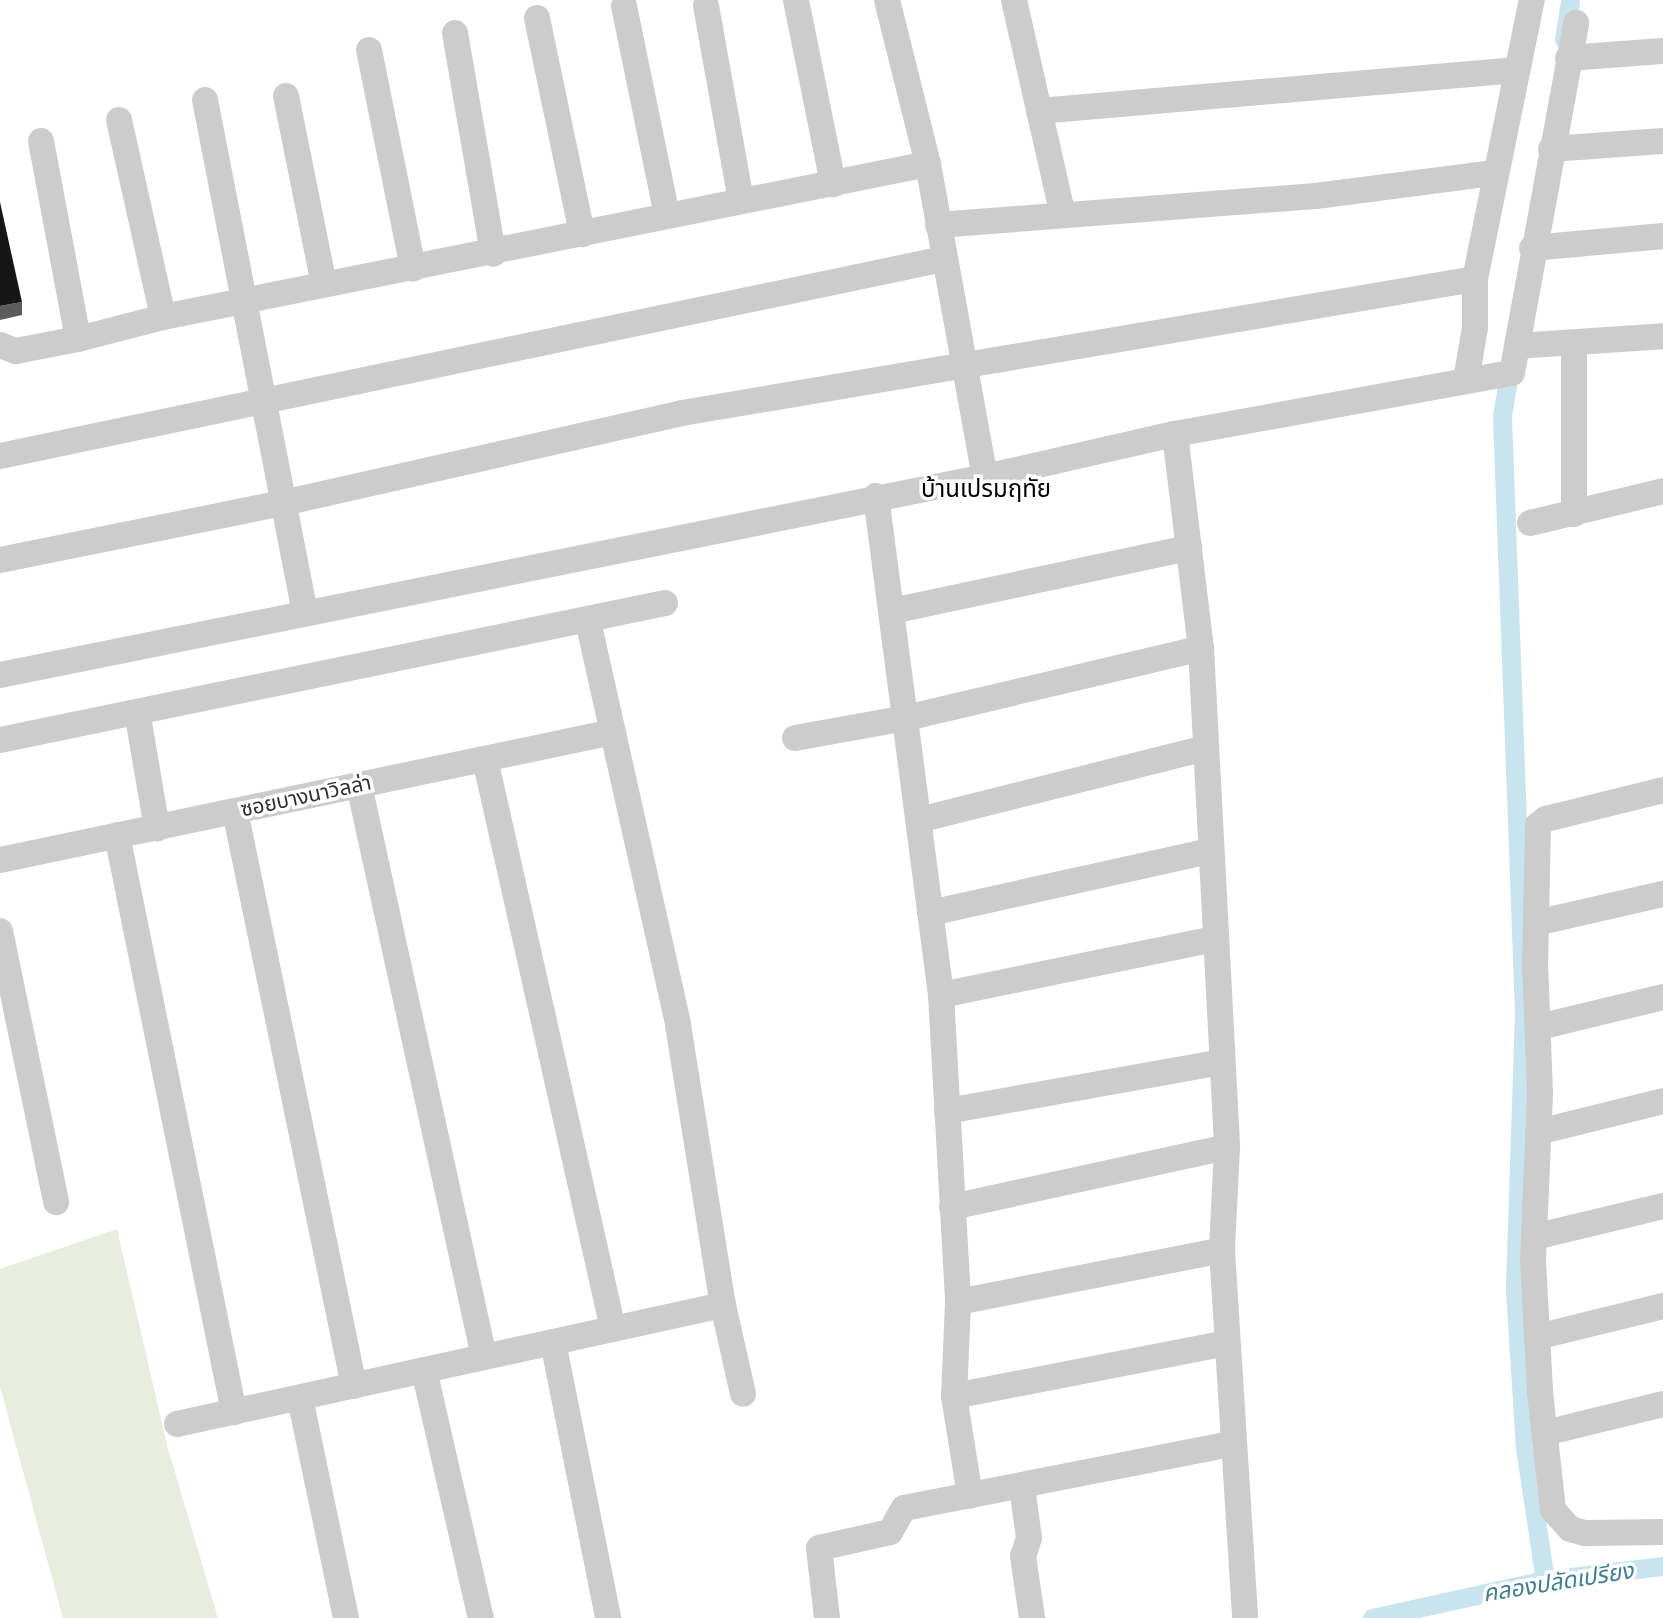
<!DOCTYPE html>
<html>
<head>
<meta charset="utf-8">
<style>
  body { margin:0 }
  #map { position:relative; width:1663px; height:1618px; overflow:hidden; background:#fff; font-family:Raleway,"Noto Sans Thai",sans-serif }
  div>[style] { position:absolute }
  .green>* { inset:0; background:#e8eddd }
  .canal>* { height:19px; margin:-9.5px; padding:0 9.5px; transform-origin:9.5px; border-radius:9.5px; background:#c8e4ee }
  .minor>* { height:26px; margin:-13px; padding:0 13px; transform-origin:13px; border-radius:13px; background:#ccc }
  .shaded-wall>* { inset:0; background:#5c5c5c }
  .building>* { inset:0; background:#161616 }
  span { translate:-50% -50%; white-space:nowrap; text-align:center; line-height:1.15; -webkit-text-stroke:7px #fff; paint-order:stroke }
  .street-label { font-size:21px; color:#2f2f2f }
  .water-label { font-size:23px; color:#397f96; font-style:italic }
  .quarter-label { font-size:24px; color:#000 }
</style>
</head>
<body>
<div id="map">
  <div class="green">
    <div style="clip-path:polygon(117px 1229px,167px 1445px,218px 1618px,63px 1618px,0 1387px,0 1269px)"></div>
  </div>
  <div class="canal">
    <div style="left:1564px;top:39px;width:39px;rotate:-81deg"></div>
    <div style="left:1511px;top:362px;width:55px;rotate:99.5deg"></div>
    <div style="left:1502px;top:416px;width:597px;rotate:87.89deg"></div>
    <div style="left:1524px;top:1013px;width:277px;rotate:91.9deg"></div>
    <div style="left:1515px;top:1290px;width:158px;rotate:86.4deg"></div>
    <div style="left:1525px;top:1448px;width:134px;rotate:81.4deg"></div>
    <div style="left:1372px;top:1618px;width:177px;rotate:-12.4deg"></div>
    <div style="left:1545px;top:1580px;width:119px;rotate:-6.8deg"></div>
  </div>
  <div class="minor">
    <div style="left:796px;top:0;width:188px;rotate:78.6deg"></div>
    <div style="left:887px;top:0;width:169px;rotate:76deg"></div>
    <div style="left:928px;top:164px;width:318px;rotate:79.7deg"></div>
    <div style="left:1014px;top:0;width:217px;rotate:77.2deg"></div>
    <div style="left:624px;top:6px;width:214px;rotate:78.4deg"></div>
    <div style="left:706px;top:6px;width:198px;rotate:79.8deg"></div>
    <div style="left:537px;top:18px;width:221px;rotate:78.2deg"></div>
    <div style="left:455px;top:33px;width:224px;rotate:80.2deg"></div>
    <div style="left:369px;top:50px;width:223px;rotate:78.6deg"></div>
    <div style="left:1568px;top:58px;width:95px;rotate:-4.2deg"></div>
    <div style="left:286px;top:96px;width:192px;rotate:78.6deg"></div>
    <div style="left:205px;top:100px;width:523px;rotate:78.97deg"></div>
    <div style="left:1039px;top:111px;width:480px;rotate:-4.9deg"></div>
    <div style="left:119px;top:120px;width:202px;rotate:77.4deg"></div>
    <div style="left:41px;top:141px;width:201px;rotate:79.4deg"></div>
    <div style="left:1551px;top:149px;width:112px;rotate:-4.1deg"></div>
    <div style="left:938px;top:225px;width:379px;rotate:-4.4deg"></div>
    <div style="left:1316px;top:196px;width:178px;rotate:-7.4deg"></div>
    <div style="left:1532px;top:248px;width:132px;rotate:-5.2deg"></div>
    <div style="left:0;top:345px;width:17px;rotate:21deg"></div>
    <div style="left:16px;top:351px;width:63px;rotate:-11deg"></div>
    <div style="left:78px;top:339px;width:88px;rotate:-14.5deg"></div>
    <div style="left:163px;top:317px;width:780px;rotate:-11.31deg"></div>
    <div style="left:1518px;top:346px;width:145px;rotate:-3.9deg"></div>
    <div style="left:1466px;top:380px;width:53px;rotate:-80.2deg"></div>
    <div style="left:1475px;top:328px;width:49px;rotate:-90deg"></div>
    <div style="left:1475px;top:279px;width:285px;rotate:-78.5deg"></div>
    <div style="left:1175px;top:434px;width:216px;rotate:83.1deg"></div>
    <div style="left:1201px;top:648px;width:500px;rotate:87deg"></div>
    <div style="left:1227px;top:1147px;width:103px;rotate:92.8deg"></div>
    <div style="left:1222px;top:1250px;width:369px;rotate:86.4deg"></div>
    <div style="left:0;top:456px;width:964px;rotate:-11.79deg"></div>
    <div style="left:876px;top:496px;width:503px;rotate:82.58deg"></div>
    <div style="left:941px;top:995px;width:307px;rotate:86.8deg"></div>
    <div style="left:958px;top:1302px;width:94px;rotate:92.4deg"></div>
    <div style="left:954px;top:1396px;width:101px;rotate:80.9deg"></div>
    <div style="left:1574px;top:514px;width:170px;rotate:-90deg"></div>
    <div style="left:1530px;top:523px;width:137px;rotate:-13.5deg"></div>
    <div style="left:0;top:560px;width:289px;rotate:-11.4deg"></div>
    <div style="left:283px;top:503px;width:409px;rotate:-12.7deg"></div>
    <div style="left:682px;top:413px;width:804px;rotate:-9.59deg"></div>
    <div style="left:892px;top:611px;width:304px;rotate:-12deg"></div>
    <div style="left:588px;top:621px;width:414px;rotate:77.4deg"></div>
    <div style="left:678px;top:1025px;width:284px;rotate:80.9deg"></div>
    <div style="left:723px;top:1305px;width:91px;rotate:77.3deg"></div>
    <div style="left:0;top:675px;width:1005px;rotate:-11.37deg"></div>
    <div style="left:985px;top:477px;width:195px;rotate:-12.8deg"></div>
    <div style="left:1175px;top:434px;width:342px;rotate:-10.3deg"></div>
    <div style="left:1512px;top:373px;width:356px;rotate:-79.6deg"></div>
    <div style="left:139px;top:723px;width:107px;rotate:80.3deg"></div>
    <div style="left:795px;top:738px;width:113px;rotate:-10.2deg"></div>
    <div style="left:906px;top:718px;width:303px;rotate:-13.3deg"></div>
    <div style="left:0;top:740px;width:679px;rotate:-11.64deg"></div>
    <div style="left:485px;top:759px;width:584px;rotate:77.34deg"></div>
    <div style="left:359px;top:785px;width:585px;rotate:77.67deg"></div>
    <div style="left:1663px;top:790px;width:121px;rotate:166.1deg"></div>
    <div style="left:1546px;top:819px;width:10px;rotate:143deg"></div>
    <div style="left:1538px;top:825px;width:138px;rotate:91.2deg"></div>
    <div style="left:1535px;top:963px;width:130px;rotate:87.8deg"></div>
    <div style="left:1540px;top:1093px;width:168px;rotate:92.4deg"></div>
    <div style="left:1533px;top:1261px;width:131px;rotate:86.9deg"></div>
    <div style="left:1540px;top:1392px;width:119px;rotate:83.7deg"></div>
    <div style="left:1553px;top:1510px;width:25px;rotate:48deg"></div>
    <div style="left:1570px;top:1529px;width:16px;rotate:15deg"></div>
    <div style="left:1585px;top:1533px;width:78px;rotate:-0.7deg"></div>
    <div style="left:235px;top:811px;width:587px;rotate:78.31deg"></div>
    <div style="left:919px;top:820px;width:295px;rotate:-14.1deg"></div>
    <div style="left:117px;top:835px;width:589px;rotate:78.54deg"></div>
    <div style="left:0;top:860px;width:626px;rotate:-11.79deg"></div>
    <div style="left:930px;top:913px;width:287px;rotate:-12.5deg"></div>
    <div style="left:1536px;top:923px;width:130px;rotate:-12.9deg"></div>
    <div style="left:0;top:931px;width:277px;rotate:78.3deg"></div>
    <div style="left:941px;top:995px;width:279px;rotate:-11.6deg"></div>
    <div style="left:1539px;top:1027px;width:128px;rotate:-13.6deg"></div>
    <div style="left:947px;top:1111px;width:278px;rotate:-10.1deg"></div>
    <div style="left:1538px;top:1132px;width:129px;rotate:-13.9deg"></div>
    <div style="left:952px;top:1207px;width:281px;rotate:-12.3deg"></div>
    <div style="left:1534px;top:1237px;width:133px;rotate:-13.5deg"></div>
    <div style="left:958px;top:1302px;width:269px;rotate:-11.1deg"></div>
    <div style="left:1537px;top:1337px;width:130px;rotate:-13.8deg"></div>
    <div style="left:553px;top:1342px;width:281px;rotate:78.7deg"></div>
    <div style="left:424px;top:1370px;width:254px;rotate:77.1deg"></div>
    <div style="left:954px;top:1396px;width:278px;rotate:-11deg"></div>
    <div style="left:300px;top:1398px;width:225px;rotate:78.2deg"></div>
    <div style="left:177px;top:1424px;width:559px;rotate:-12.3deg"></div>
    <div style="left:1545px;top:1433px;width:122px;rotate:-13.8deg"></div>
    <div style="left:1022px;top:1487px;width:51px;rotate:82.2deg"></div>
    <div style="left:1029px;top:1538px;width:19px;rotate:108deg"></div>
    <div style="left:1023px;top:1556px;width:63px;rotate:81.7deg"></div>
    <div style="left:827px;top:1618px;width:70px;rotate:-96.5deg"></div>
    <div style="left:819px;top:1548px;width:73px;rotate:-12.7deg"></div>
    <div style="left:890px;top:1532px;width:28px;rotate:-60deg"></div>
    <div style="left:904px;top:1508px;width:333px;rotate:-11.1deg"></div>
  </div>
  <div class="shaded-wall">
    <div style="clip-path:polygon(22px 302px,22px 315px,0 320px,0 306px)"></div>
  </div>
  <div class="building">
    <div style="clip-path:polygon(0 202px,22px 302px,0 306px)"></div>
  </div>
  <div class="street-label">
    <span style="left:306px;top:796px;rotate:-12deg">ซอยบางนาวิลล่า</span>
  </div>
  <div class="water-label">
    <span style="left:1558px;top:1582px;rotate:-9deg">คลองปลัดเปรียง</span>
  </div>
  <div class="quarter-label">
    <span style="left:986px;top:489px">บ้านเปรมฤทัย</span>
  </div>
</div>
</body>
</html>
